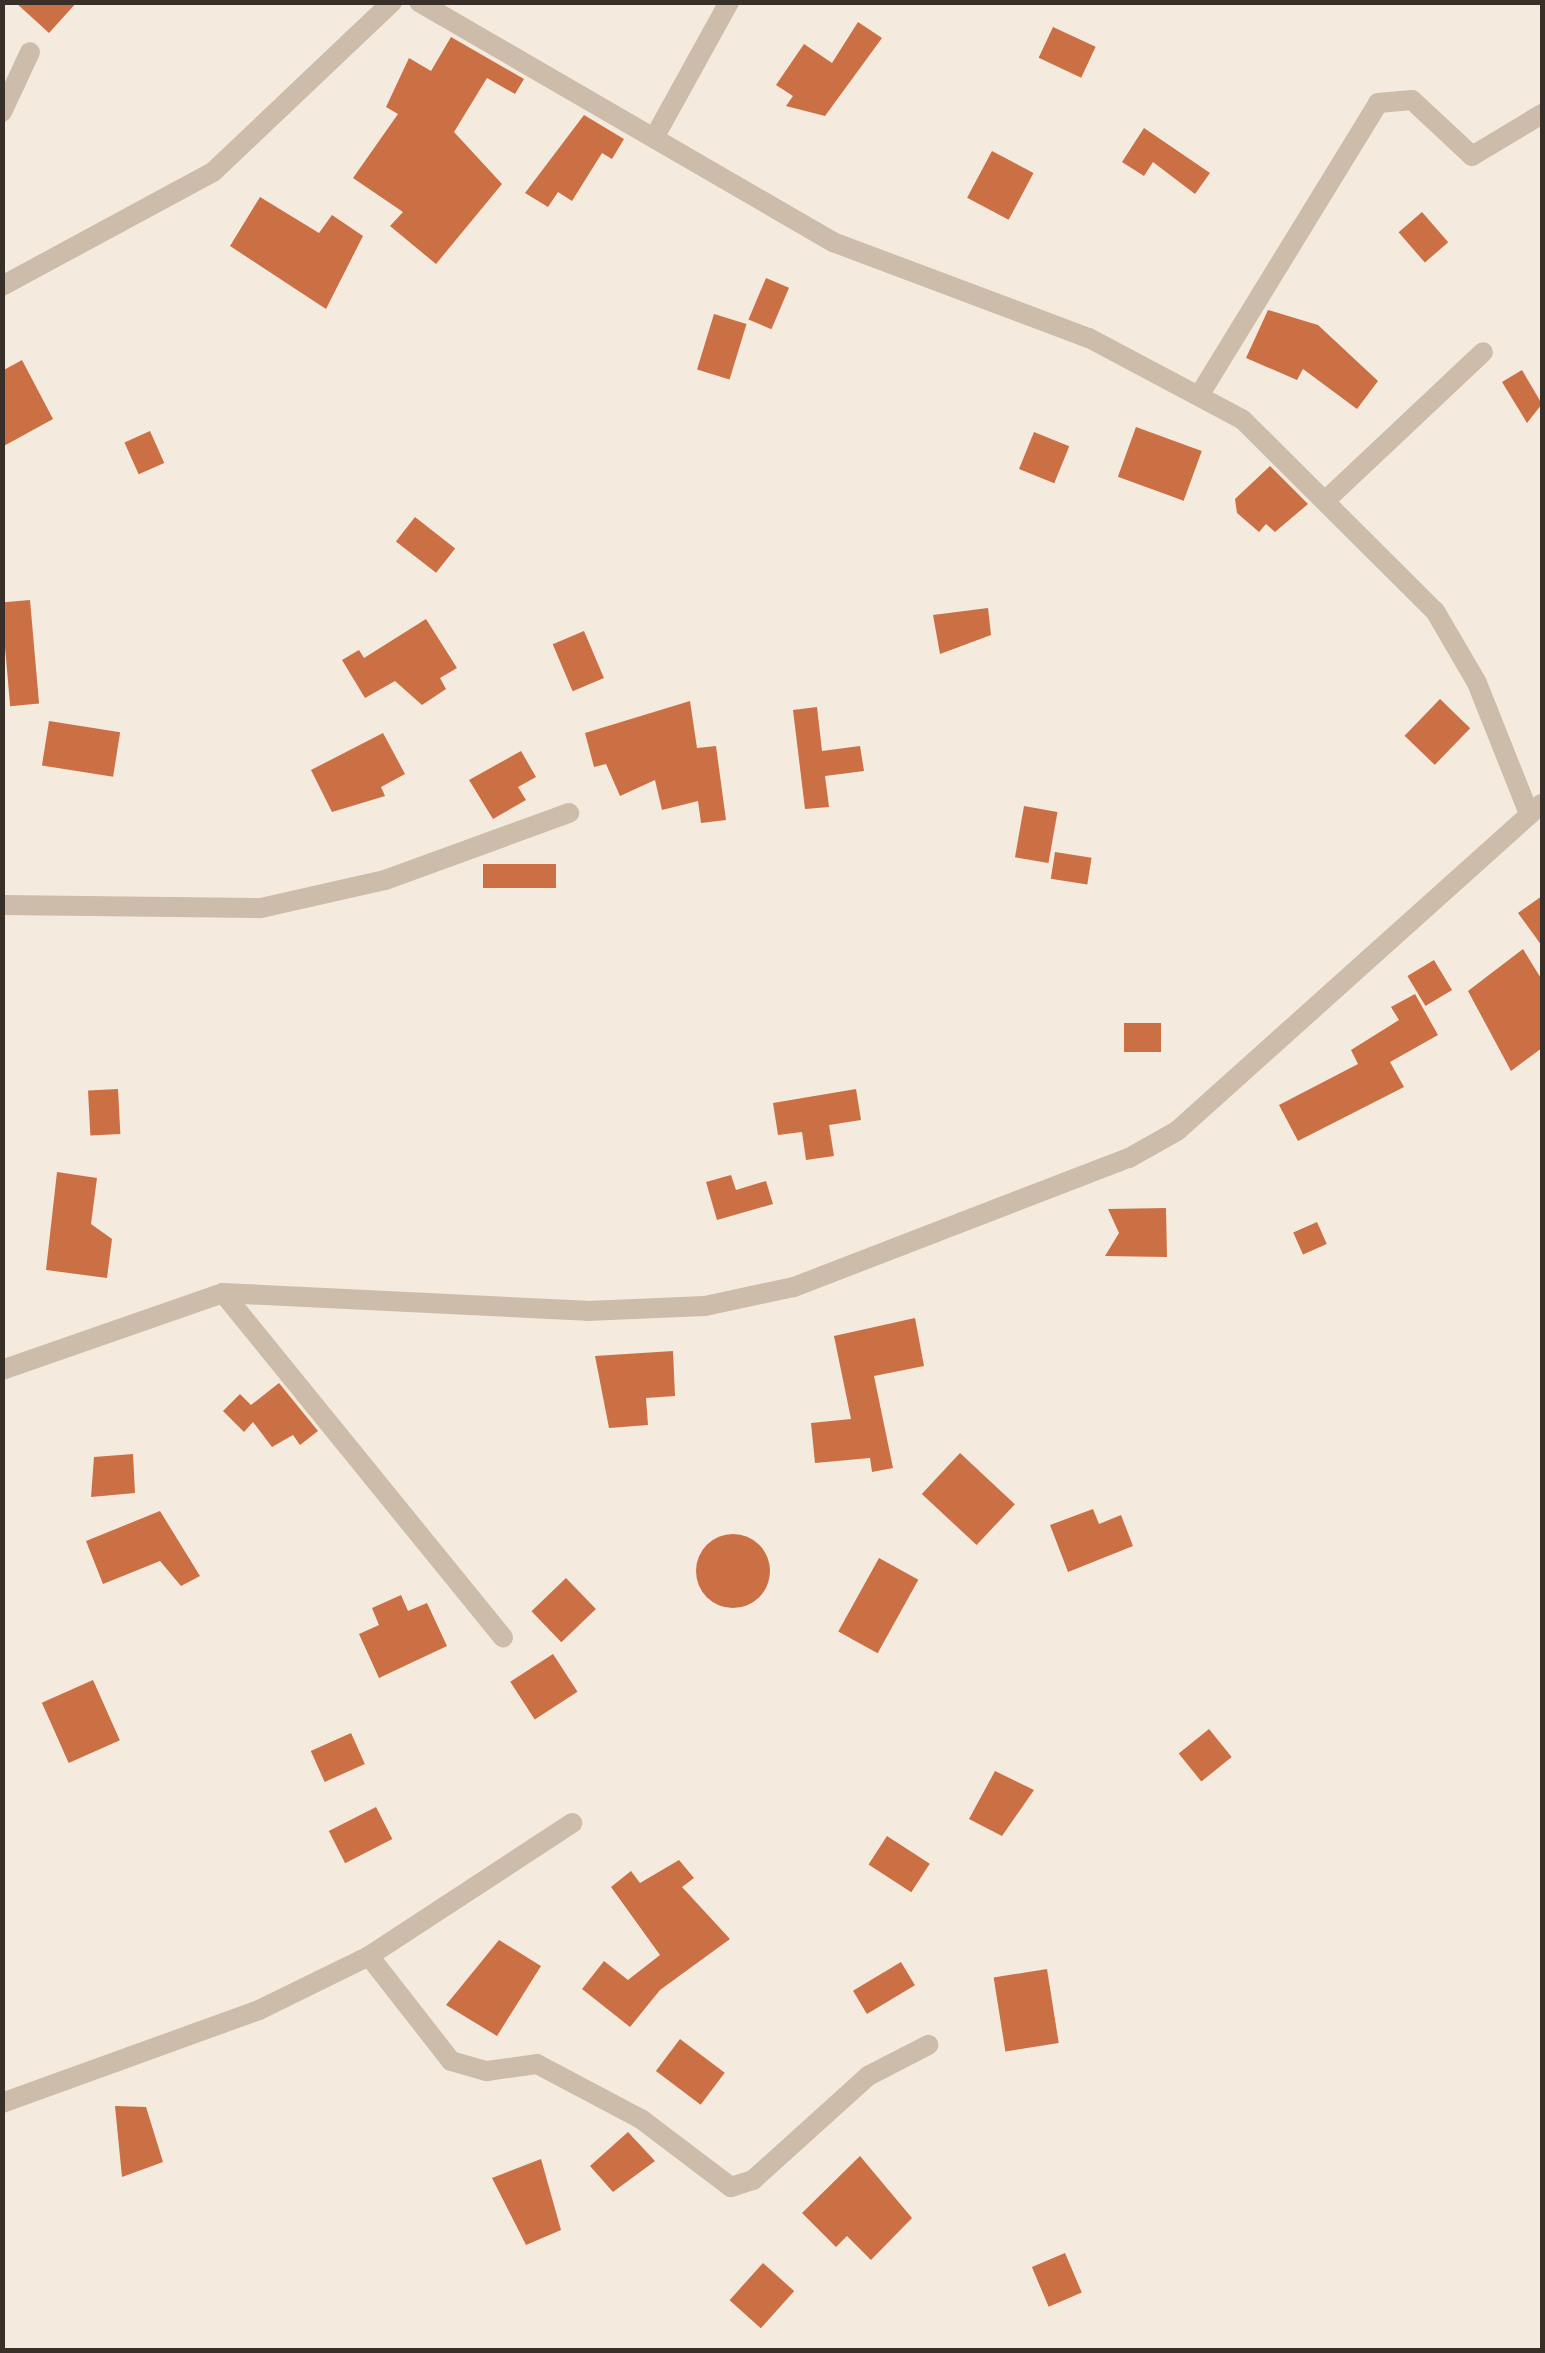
<!DOCTYPE html>
<html>
<head>
<meta charset="utf-8">
<style>
  body { margin:0 }
  #map { position:relative; width:1545px; height:2353px; overflow:hidden; background:#f4ebde; font-family:Barlow,sans-serif }
  div>[style] { position:absolute }
  .building>* { inset:0; background:#cb6f44; transform-origin:0 0 }
  .round { border-radius:50% }
  .street>* { height:20px; margin:-10px; padding:0 10px; transform-origin:10px; border-radius:10px; background:#cdbca9 }
  span { translate:-50% -50%; white-space:nowrap; text-align:center; line-height:1.15; -webkit-text-stroke:8px #fbf5eb; paint-order:stroke }
  .frame { position:absolute; inset:0; border:5px solid #392f29; pointer-events:none }
</style>
</head>
<body>
<div id="map">
  <div class="building">
    <div style="clip-path:polygon(15px 2px,77px 2px,49px 33px)"></div>
    <div style="clip-path:polygon(858px 22px,882px 38px,825px 116px,786px 106px,793px 96px,776px 85px,804px 44px,832px 63px)"></div>
    <div style="left:1053px;top:27px;width:47px;height:34px;rotate:25deg"></div>
    <div style="clip-path:polygon(451px 37px,524px 79px,515px 94px,487px 78px,454px 132px,502px 184px,436px 264px,390px 226px,403px 212px,353px 178px,398px 114px,386px 107px,409px 58px,431px 71px)"></div>
    <div style="clip-path:polygon(584px 115px,624px 139px,612px 159px,602px 153px,572px 201px,558px 192px,548px 207px,525px 193px)"></div>
    <div style="clip-path:polygon(1144px 128px,1210px 173px,1195px 194px,1153px 162px,1144px 176px,1122px 162px)"></div>
    <div style="left:992px;top:151px;width:47px;height:53px;rotate:28deg"></div>
    <div style="clip-path:polygon(260px 197px,319px 233px,332px 215px,363px 236px,326px 309px,230px 246px)"></div>
    <div style="left:1422px;top:212px;width:40px;height:31px;rotate:49deg"></div>
    <div style="left:766px;top:278px;width:25px;height:45px;rotate:23deg"></div>
    <div style="clip-path:polygon(1268px 310px,1318px 325px,1378px 381px,1357px 409px,1303px 369px,1297px 380px,1246px 358px)"></div>
    <div style="left:714px;top:314px;width:34px;height:58px;rotate:17deg"></div>
    <div style="clip-path:polygon(22px 360px,53px 419px,2px 447px,2px 371px)"></div>
    <div style="clip-path:polygon(1522px 370px,1542px 404px,1527px 423px,1502px 382px)"></div>
    <div style="left:1136px;top:427px;width:70px;height:53px;rotate:20deg"></div>
    <div style="left:150px;top:431px;width:35px;height:28px;rotate:66deg"></div>
    <div style="left:1034px;top:432px;width:38px;height:40px;rotate:22deg"></div>
    <div style="clip-path:polygon(1270px 466px,1308px 504px,1275px 532px,1266px 524px,1259px 532px,1237px 513px,1235px 499px)"></div>
    <div style="left:415px;top:517px;width:51px;height:31px;rotate:38deg"></div>
    <div style="left:30px;top:600px;width:104px;height:29px;rotate:85deg"></div>
    <div style="clip-path:polygon(988px 608px,991px 635px,940px 654px,933px 615px)"></div>
    <div style="clip-path:polygon(426px 619px,457px 668px,440px 678px,446px 689px,422px 705px,395px 681px,365px 698px,342px 660px,359px 650px,364px 658px)"></div>
    <div style="left:584px;top:631px;width:51px;height:34px;rotate:67deg"></div>
    <div style="left:1440px;top:699px;width:42px;height:51px;rotate:44deg"></div>
    <div style="clip-path:polygon(690px 701px,697px 748px,716px 746px,726px 820px,701px 823px,698px 801px,662px 810px,655px 780px,620px 796px,606px 764px,594px 767px,585px 733px)"></div>
    <div style="clip-path:polygon(817px 707px,822px 751px,860px 746px,864px 771px,825px 776px,829px 807px,805px 809px,793px 710px)"></div>
    <div style="left:49px;top:721px;width:72px;height:45px;rotate:9deg"></div>
    <div style="clip-path:polygon(383px 733px,405px 774px,381px 787px,385px 796px,332px 812px,311px 770px)"></div>
    <div style="clip-path:polygon(521px 751px,536px 777px,518px 787px,526px 800px,493px 819px,469px 780px)"></div>
    <div style="left:1024px;top:806px;width:34px;height:52px;rotate:10deg"></div>
    <div style="left:1055px;top:852px;width:37px;height:27px;rotate:9deg"></div>
    <div style="left:483px;top:864px;width:73px;height:24px"></div>
    <div style="clip-path:polygon(1542px 896px,1542px 946px,1518px 913px)"></div>
    <div style="clip-path:polygon(1523px 949px,1542px 980px,1542px 1048px,1511px 1071px,1468px 991px)"></div>
    <div style="left:1434px;top:960px;width:35px;height:31px;rotate:59deg"></div>
    <div style="clip-path:polygon(1415px 994px,1438px 1035px,1390px 1062px,1404px 1087px,1298px 1141px,1279px 1105px,1358px 1064px,1351px 1050px,1399px 1020px,1391px 1007px)"></div>
    <div style="left:1124px;top:1023px;width:37px;height:29px"></div>
    <div style="left:118px;top:1089px;width:45px;height:30px;rotate:87deg"></div>
    <div style="clip-path:polygon(856px 1089px,861px 1120px,829px 1125px,834px 1156px,806px 1160px,802px 1132px,778px 1135px,773px 1103px)"></div>
    <div style="clip-path:polygon(57px 1172px,97px 1178px,91px 1224px,112px 1239px,107px 1278px,46px 1270px)"></div>
    <div style="clip-path:polygon(731px 1175px,736px 1190px,766px 1181px,773px 1204px,717px 1220px,706px 1182px)"></div>
    <div style="clip-path:polygon(1166px 1208px,1167px 1257px,1105px 1256px,1119px 1233px,1108px 1209px)"></div>
    <div style="left:1317px;top:1222px;width:24px;height:26px;rotate:66deg"></div>
    <div style="clip-path:polygon(915px 1318px,924px 1366px,874px 1376px,893px 1468px,872px 1472px,870px 1458px,815px 1463px,811px 1423px,851px 1419px,834px 1336px)"></div>
    <div style="clip-path:polygon(673px 1351px,675px 1396px,646px 1398px,648px 1425px,609px 1428px,595px 1356px)"></div>
    <div style="clip-path:polygon(279px 1383px,318px 1431px,300px 1445px,293px 1435px,272px 1447px,253px 1422px,244px 1432px,223px 1411px,240px 1394px,251px 1405px)"></div>
    <div style="left:960px;top:1453px;width:75px;height:56px;rotate:43deg"></div>
    <div style="clip-path:polygon(133px 1454px,135px 1493px,91px 1497px,94px 1457px)"></div>
    <div style="clip-path:polygon(1093px 1509px,1099px 1524px,1121px 1515px,1133px 1546px,1068px 1572px,1050px 1525px)"></div>
    <div style="clip-path:polygon(160px 1511px,200px 1576px,181px 1586px,160px 1561px,103px 1584px,86px 1541px)"></div>
    <div class="round" style="left:696px;top:1534px;width:74px;height:74px"></div>
    <div style="left:879px;top:1558px;width:45px;height:84px;rotate:29deg"></div>
    <div style="left:566px;top:1578px;width:43px;height:48px;rotate:46deg"></div>
    <div style="clip-path:polygon(401px 1595px,408px 1611px,427px 1603px,447px 1646px,379px 1678px,359px 1634px,379px 1625px,372px 1608px)"></div>
    <div style="left:553px;top:1654px;width:45px;height:51px;rotate:57deg"></div>
    <div style="left:93px;top:1680px;width:66px;height:56px;rotate:66deg"></div>
    <div style="left:1209px;top:1729px;width:36px;height:39px;rotate:51deg"></div>
    <div style="left:351px;top:1733px;width:34px;height:44px;rotate:66deg"></div>
    <div style="clip-path:polygon(995px 1771px,1034px 1790px,1002px 1836px,969px 1819px)"></div>
    <div style="left:376px;top:1807px;width:36px;height:53px;rotate:63deg"></div>
    <div style="left:887px;top:1836px;width:51px;height:34px;rotate:33deg"></div>
    <div style="clip-path:polygon(679px 1860px,694px 1878px,682px 1887px,730px 1939px,660px 1990px,630px 2027px,582px 1989px,604px 1961px,628px 1980px,660px 1955px,611px 1887px,631px 1871px,640px 1883px)"></div>
    <div style="clip-path:polygon(499px 1940px,541px 1966px,497px 2036px,446px 2005px)"></div>
    <div style="left:901px;top:1962px;width:27px;height:56px;rotate:59deg"></div>
    <div style="left:1047px;top:1969px;width:75px;height:54px;rotate:81deg"></div>
    <div style="left:680px;top:2039px;width:56px;height:40px;rotate:37deg"></div>
    <div style="clip-path:polygon(115px 2106px,146px 2107px,163px 2162px,122px 2177px)"></div>
    <div style="clip-path:polygon(628px 2132px,655px 2161px,613px 2192px,590px 2166px)"></div>
    <div style="clip-path:polygon(860px 2156px,912px 2218px,871px 2260px,847px 2236px,836px 2247px,802px 2213px)"></div>
    <div style="clip-path:polygon(541px 2159px,561px 2230px,526px 2245px,492px 2178px)"></div>
    <div style="left:1065px;top:2253px;width:43px;height:36px;rotate:67deg"></div>
    <div style="left:763px;top:2263px;width:42px;height:50px;rotate:42deg"></div>
  </div>
  <div class="street">
    <div style="left:419px;top:2px;width:479px;rotate:30.1deg"></div>
    <div style="left:833px;top:242px;width:273px;rotate:20.6deg"></div>
    <div style="left:1089px;top:338px;width:174px;rotate:28deg"></div>
    <div style="left:1243px;top:420px;width:271px;rotate:44.9deg"></div>
    <div style="left:1435px;top:611px;width:83px;rotate:59.7deg"></div>
    <div style="left:1477px;top:683px;width:141px;rotate:68.3deg"></div>
    <div style="left:2px;top:112px;width:66px;rotate:-65deg"></div>
    <div style="left:654px;top:138px;width:155px;rotate:-61.1deg"></div>
    <div style="left:2px;top:286px;width:240px;rotate:-28.4deg"></div>
    <div style="left:213px;top:172px;width:247px;rotate:-43.5deg"></div>
    <div style="left:1200px;top:394px;width:341px;rotate:-58.5deg"></div>
    <div style="left:1378px;top:103px;width:34px;rotate:-5deg"></div>
    <div style="left:1412px;top:100px;width:82px;rotate:43deg"></div>
    <div style="left:1472px;top:156px;width:82px;rotate:-31deg"></div>
    <div style="left:1325px;top:501px;width:217px;rotate:-43.3deg"></div>
    <div style="left:2px;top:905px;width:259px;rotate:0.7deg"></div>
    <div style="left:261px;top:908px;width:127px;rotate:-12.7deg"></div>
    <div style="left:385px;top:880px;width:196px;rotate:-20deg"></div>
    <div style="left:223px;top:1293px;width:444px;rotate:50.9deg"></div>
    <div style="left:2px;top:1370px;width:234px;rotate:-19.2deg"></div>
    <div style="left:223px;top:1293px;width:364px;rotate:2.8deg"></div>
    <div style="left:587px;top:1311px;width:118px;rotate:-2.4deg"></div>
    <div style="left:705px;top:1306px;width:91px;rotate:-12.1deg"></div>
    <div style="left:794px;top:1287px;width:359px;rotate:-21.1deg"></div>
    <div style="left:1129px;top:1158px;width:55px;rotate:-29.4deg"></div>
    <div style="left:1177px;top:1131px;width:490px;rotate:-41.9deg"></div>
    <div style="left:369px;top:1956px;width:133px;rotate:52deg"></div>
    <div style="left:451px;top:2061px;width:37px;rotate:16deg"></div>
    <div style="left:487px;top:2071px;width:50px;rotate:-8deg"></div>
    <div style="left:537px;top:2064px;width:118px;rotate:27.9deg"></div>
    <div style="left:641px;top:2119px;width:113px;rotate:37.1deg"></div>
    <div style="left:731px;top:2187px;width:23px;rotate:-18deg"></div>
    <div style="left:753px;top:2180px;width:155px;rotate:-42.1deg"></div>
    <div style="left:868px;top:2076px;width:68px;rotate:-27.3deg"></div>
    <div style="left:2px;top:2103px;width:273px;rotate:-19.9deg"></div>
    <div style="left:259px;top:2010px;width:123px;rotate:-26.1deg"></div>
    <div style="left:369px;top:1956px;width:243px;rotate:-33.2deg"></div>
  </div>
  <div class="frame"></div>
</div>
</body>
</html>
